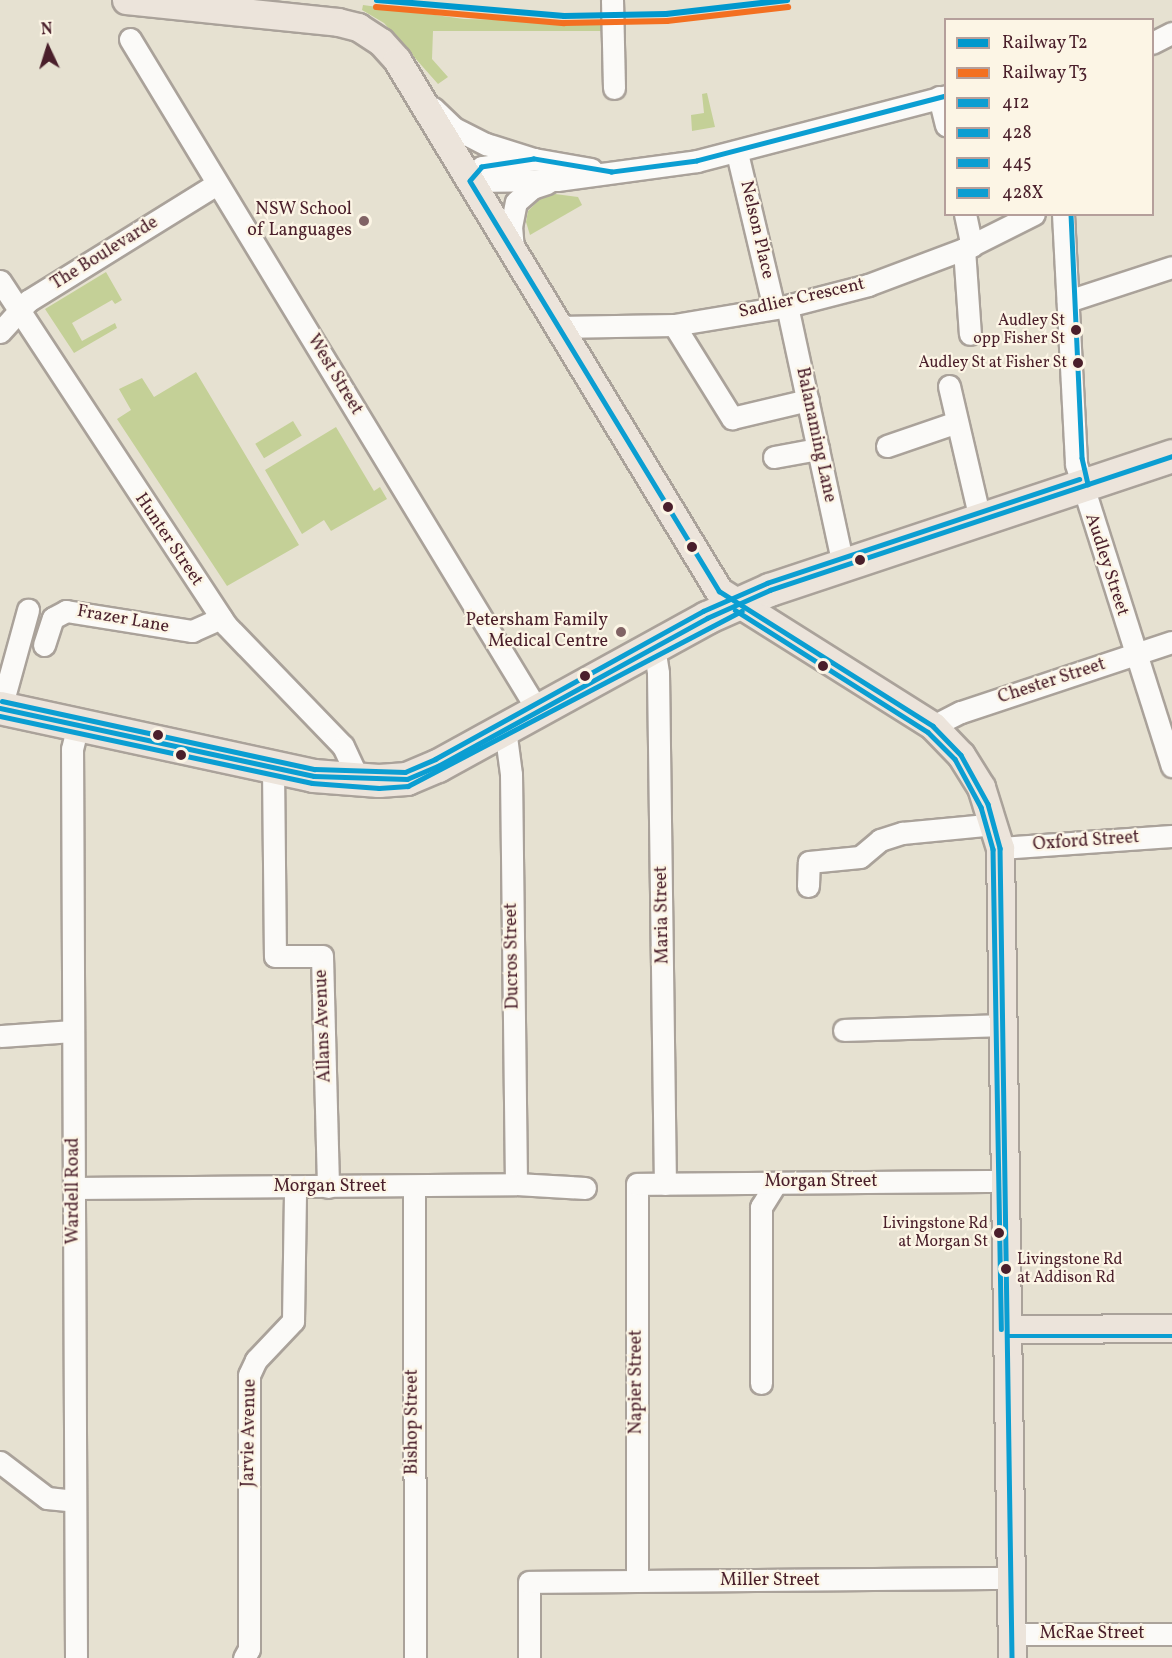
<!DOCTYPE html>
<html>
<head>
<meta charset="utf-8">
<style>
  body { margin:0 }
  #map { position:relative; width:1172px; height:1658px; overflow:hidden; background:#e6e1d1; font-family:Vollkorn,serif }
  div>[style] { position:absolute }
  .green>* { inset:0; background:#c4d097; transform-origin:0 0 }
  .roads { filter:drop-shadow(2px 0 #aaa29a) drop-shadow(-2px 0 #aaa29a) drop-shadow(0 2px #aaa29a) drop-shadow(0 -2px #aaa29a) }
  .minor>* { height:21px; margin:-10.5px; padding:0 10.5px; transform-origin:10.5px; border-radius:10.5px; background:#fbfaf8 }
  .major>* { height:27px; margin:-13.5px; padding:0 13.5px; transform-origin:13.5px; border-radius:13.5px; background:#ece4db }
  .highway>* { height:32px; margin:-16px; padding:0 16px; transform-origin:16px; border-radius:16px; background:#ece4db }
  .bus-1>* { height:4.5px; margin:-2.25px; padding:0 2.25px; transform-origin:2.25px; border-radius:2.25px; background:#0b9ed2 }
  .bus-2>* { height:4.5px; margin:-2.25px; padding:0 2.25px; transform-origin:2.25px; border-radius:2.25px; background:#0b9ed2 }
  .bus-3>* { height:4.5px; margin:-2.25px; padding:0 2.25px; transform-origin:2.25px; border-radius:2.25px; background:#0b9ed2 }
  .bus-4>* { height:4.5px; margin:-2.25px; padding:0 2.25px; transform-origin:2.25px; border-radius:2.25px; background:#0b9ed2 }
  .rail-1>* { height:6px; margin:-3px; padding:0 3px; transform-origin:3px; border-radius:3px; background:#0098cd }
  .rail-2>* { height:6px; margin:-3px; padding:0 3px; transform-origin:3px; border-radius:3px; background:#f37021 }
  .dots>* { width:16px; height:16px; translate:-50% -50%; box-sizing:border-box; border:3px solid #fcf5e5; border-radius:50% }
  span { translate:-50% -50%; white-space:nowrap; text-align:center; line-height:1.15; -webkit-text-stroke:4.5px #fcf5e5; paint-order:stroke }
  .bus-label { font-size:16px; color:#4a1f2b }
  .right { translate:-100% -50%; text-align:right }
  .left { translate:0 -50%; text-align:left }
  .poi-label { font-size:18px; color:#4a1f2b }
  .street-label { font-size:18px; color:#4a1f2b }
  .legend { position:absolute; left:944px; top:18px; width:210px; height:198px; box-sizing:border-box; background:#fcf5e5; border:2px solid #b59f9b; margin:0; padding:8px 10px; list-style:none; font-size:18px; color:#4a1f2b }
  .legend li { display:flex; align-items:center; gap:12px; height:30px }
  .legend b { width:30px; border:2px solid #b59f9b }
  .north { position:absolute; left:18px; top:18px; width:60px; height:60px; -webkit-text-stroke:4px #fcf5e5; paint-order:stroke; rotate:356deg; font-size:16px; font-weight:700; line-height:24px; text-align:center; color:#4a1f2b }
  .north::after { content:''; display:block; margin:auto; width:21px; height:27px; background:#4a1f2b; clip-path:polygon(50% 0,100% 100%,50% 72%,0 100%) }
</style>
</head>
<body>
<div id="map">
  <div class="green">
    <div style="clip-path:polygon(363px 5px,464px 19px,601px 22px,602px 31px,433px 31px,432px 59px,448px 77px,438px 84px,384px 23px,362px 10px)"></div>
    <div style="clip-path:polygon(707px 93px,715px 127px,692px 131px,691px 115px,704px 113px,702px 94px)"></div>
    <div style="clip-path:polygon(555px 194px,578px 197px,582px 205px,530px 235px,526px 222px,528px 211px,541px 198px)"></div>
    <div style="clip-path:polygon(106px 272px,122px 300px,115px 304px,112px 300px,72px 323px,82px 341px,115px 323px,117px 328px,74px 353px,45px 309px)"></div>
    <div style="clip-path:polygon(196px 372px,299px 545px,227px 586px,117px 419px,131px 410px,119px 389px,142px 378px,154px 397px)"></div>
    <div style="left:293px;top:421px;width:17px;height:44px;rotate:59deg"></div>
    <div style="clip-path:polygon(336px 427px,374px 491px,380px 487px,387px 499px,331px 531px,324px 520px,302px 534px,265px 470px)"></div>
  </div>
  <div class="roads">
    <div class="minor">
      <div style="left:612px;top:0;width:88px;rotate:88.7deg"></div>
      <div style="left:130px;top:39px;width:786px;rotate:58.74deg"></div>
      <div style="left:1152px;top:43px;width:22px;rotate:-27deg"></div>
      <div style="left:939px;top:97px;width:29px;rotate:76deg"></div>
      <div style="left:433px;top:108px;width:29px;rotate:44deg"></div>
      <div style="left:454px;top:128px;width:36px;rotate:27deg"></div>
      <div style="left:486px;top:144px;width:50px;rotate:17.4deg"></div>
      <div style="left:534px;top:159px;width:58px;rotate:10deg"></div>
      <div style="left:737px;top:153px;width:159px;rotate:76.6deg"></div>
      <div style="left:534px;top:159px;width:53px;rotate:171.3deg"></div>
      <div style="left:482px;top:167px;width:18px;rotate:131deg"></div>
      <div style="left:470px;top:181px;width:87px;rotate:-0.7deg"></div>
      <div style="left:557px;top:180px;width:141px;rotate:-7.7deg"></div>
      <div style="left:697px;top:161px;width:257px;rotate:-14.6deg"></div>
      <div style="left:965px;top:214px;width:33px;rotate:78deg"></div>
      <div style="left:1063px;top:214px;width:250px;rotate:87deg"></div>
      <div style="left:1076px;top:464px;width:317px;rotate:72.4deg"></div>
      <div style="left:513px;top:249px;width:22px;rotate:-95deg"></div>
      <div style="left:511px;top:227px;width:25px;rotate:-79deg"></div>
      <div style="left:516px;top:202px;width:21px;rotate:-41deg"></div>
      <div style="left:532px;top:188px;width:16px;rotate:-18deg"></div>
      <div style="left:964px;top:249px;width:85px;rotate:86deg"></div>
      <div style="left:0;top:281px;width:412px;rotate:56.7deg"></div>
      <div style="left:226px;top:625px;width:168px;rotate:46deg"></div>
      <div style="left:343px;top:746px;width:38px;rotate:65deg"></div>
      <div style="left:1068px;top:301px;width:109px;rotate:-18.1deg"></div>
      <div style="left:787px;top:306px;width:265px;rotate:77.8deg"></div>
      <div style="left:674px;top:325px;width:110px;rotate:58.1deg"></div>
      <div style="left:732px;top:418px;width:78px;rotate:-13.3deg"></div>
      <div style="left:557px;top:327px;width:117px;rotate:-1deg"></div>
      <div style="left:674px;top:325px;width:115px;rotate:-9.5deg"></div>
      <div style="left:787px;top:306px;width:84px;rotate:-14.5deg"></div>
      <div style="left:868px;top:285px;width:103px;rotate:-20.6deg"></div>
      <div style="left:964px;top:249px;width:78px;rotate:-26.6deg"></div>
      <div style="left:0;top:332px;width:42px;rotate:-47.9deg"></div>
      <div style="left:28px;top:301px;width:222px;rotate:-31.8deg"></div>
      <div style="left:949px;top:386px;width:137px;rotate:76.9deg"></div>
      <div style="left:887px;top:446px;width:74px;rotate:-18.9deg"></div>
      <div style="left:774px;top:457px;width:45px;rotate:-10.3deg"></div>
      <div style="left:44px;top:645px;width:28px;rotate:-72deg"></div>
      <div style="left:53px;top:618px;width:15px;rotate:-28deg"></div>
      <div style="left:66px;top:611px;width:128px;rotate:9deg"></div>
      <div style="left:192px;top:631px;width:32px;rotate:-24deg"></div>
      <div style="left:654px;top:647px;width:26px;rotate:81deg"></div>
      <div style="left:658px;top:673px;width:511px;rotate:89.22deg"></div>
      <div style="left:1px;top:708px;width:102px;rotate:-74.6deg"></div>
      <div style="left:933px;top:726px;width:31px;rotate:-27deg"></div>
      <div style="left:961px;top:712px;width:222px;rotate:-18.4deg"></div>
      <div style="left:505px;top:729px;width:45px;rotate:82.4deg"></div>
      <div style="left:511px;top:774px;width:410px;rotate:89.3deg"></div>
      <div style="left:273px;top:768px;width:188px;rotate:89.4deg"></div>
      <div style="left:275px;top:956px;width:47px"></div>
      <div style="left:322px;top:956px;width:231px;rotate:88.5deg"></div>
      <div style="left:1000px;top:848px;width:172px;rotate:-4deg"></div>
      <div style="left:808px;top:886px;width:24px;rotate:-88deg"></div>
      <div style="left:809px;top:862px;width:51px;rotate:-5.6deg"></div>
      <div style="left:860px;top:857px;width:26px;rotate:-40deg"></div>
      <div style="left:880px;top:840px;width:23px;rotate:-18deg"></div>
      <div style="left:902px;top:833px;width:93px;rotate:-5.5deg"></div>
      <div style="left:844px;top:1030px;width:159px;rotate:-1.8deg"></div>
      <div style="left:0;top:1036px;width:73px;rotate:-3.9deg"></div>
      <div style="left:414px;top:1186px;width:472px;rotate:89.9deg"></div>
      <div style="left:74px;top:1188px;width:442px;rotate:-0.5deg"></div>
      <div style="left:516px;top:1184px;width:69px;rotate:3.3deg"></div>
      <div style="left:761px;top:1383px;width:176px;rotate:-90deg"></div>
      <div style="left:761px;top:1207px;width:28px;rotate:-58deg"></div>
      <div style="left:0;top:1462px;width:59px;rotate:37.5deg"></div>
      <div style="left:47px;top:1498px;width:28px;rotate:6deg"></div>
      <div style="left:637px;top:1580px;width:396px;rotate:-90deg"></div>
      <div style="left:637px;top:1184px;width:369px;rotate:-0.5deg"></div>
      <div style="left:1012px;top:1634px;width:160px"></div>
      <div style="left:76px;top:1658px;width:909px;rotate:-90.25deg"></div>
      <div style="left:72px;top:749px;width:25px;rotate:-76deg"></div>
      <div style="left:244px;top:1658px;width:10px;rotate:-61deg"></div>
      <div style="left:249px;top:1649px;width:274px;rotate:-90deg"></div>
      <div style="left:249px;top:1375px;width:17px;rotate:-65deg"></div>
      <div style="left:256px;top:1360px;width:54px;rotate:-46.5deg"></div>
      <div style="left:293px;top:1321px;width:134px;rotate:-89.1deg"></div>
      <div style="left:529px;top:1658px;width:76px;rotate:-90deg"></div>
      <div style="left:529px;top:1582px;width:482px;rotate:-0.5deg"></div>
    </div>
    <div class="major">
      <div style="left:126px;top:0;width:213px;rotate:5.9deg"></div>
      <div style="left:338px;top:22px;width:21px;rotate:14deg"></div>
      <div style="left:358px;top:27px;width:27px;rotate:33deg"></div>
      <div style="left:381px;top:42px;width:24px;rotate:48deg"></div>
      <div style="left:397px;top:60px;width:621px;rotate:58.77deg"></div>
      <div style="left:719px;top:591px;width:253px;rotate:32.2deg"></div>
      <div style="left:933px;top:726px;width:40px;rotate:46deg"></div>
      <div style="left:961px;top:755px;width:38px;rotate:58deg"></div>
      <div style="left:981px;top:787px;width:64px;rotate:72.7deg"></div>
      <div style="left:1000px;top:848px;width:810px;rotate:89.15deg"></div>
      <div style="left:1008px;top:1329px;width:164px;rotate:-0.3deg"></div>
    </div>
    <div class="highway">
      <div style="left:0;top:708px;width:321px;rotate:12.2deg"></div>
      <div style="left:314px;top:776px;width:65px;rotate:4.4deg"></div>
      <div style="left:379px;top:781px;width:28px;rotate:-4deg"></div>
      <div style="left:407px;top:779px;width:34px;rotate:-23deg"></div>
      <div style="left:438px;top:766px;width:307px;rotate:-28.8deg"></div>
      <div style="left:707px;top:618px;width:69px;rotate:-24deg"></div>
      <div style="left:770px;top:590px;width:424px;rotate:-18.4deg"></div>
    </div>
  </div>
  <div class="bus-1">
    <div style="left:946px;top:96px;width:257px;rotate:165.4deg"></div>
    <div style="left:697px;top:161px;width:86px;rotate:172.6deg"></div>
    <div style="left:612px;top:172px;width:79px;rotate:-170.5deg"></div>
    <div style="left:534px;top:159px;width:53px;rotate:171.3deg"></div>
    <div style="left:482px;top:167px;width:18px;rotate:131deg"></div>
    <div style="left:470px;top:181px;width:480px;rotate:58.7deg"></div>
    <div style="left:719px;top:591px;width:253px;rotate:32.2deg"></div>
    <div style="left:933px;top:726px;width:40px;rotate:46deg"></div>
    <div style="left:961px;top:755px;width:56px;rotate:61.1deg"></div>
    <div style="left:988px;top:804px;width:46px;rotate:74.7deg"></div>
    <div style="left:1000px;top:848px;width:810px;rotate:89.15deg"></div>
  </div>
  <div class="bus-2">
    <div style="left:735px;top:610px;width:228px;rotate:32.3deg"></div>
    <div style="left:928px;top:732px;width:38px;rotate:45deg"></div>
    <div style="left:955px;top:759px;width:55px;rotate:61.6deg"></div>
    <div style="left:981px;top:807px;width:44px;rotate:74.1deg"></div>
    <div style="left:993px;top:849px;width:480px;rotate:89deg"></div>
    <div style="left:0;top:716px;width:319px;rotate:12.1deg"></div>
    <div style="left:312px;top:783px;width:67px;rotate:4.3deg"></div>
    <div style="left:379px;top:788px;width:29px;rotate:-4deg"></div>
    <div style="left:408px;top:786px;width:377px;rotate:-27.7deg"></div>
    <div style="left:1008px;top:1336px;width:164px"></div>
  </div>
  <div class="bus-3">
    <div style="left:1071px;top:214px;width:244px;rotate:87.4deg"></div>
    <div style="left:1082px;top:458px;width:27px;rotate:77deg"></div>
    <div style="left:2px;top:701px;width:320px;rotate:12.3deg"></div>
    <div style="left:315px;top:769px;width:90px;rotate:1.9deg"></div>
    <div style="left:405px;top:772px;width:33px;rotate:-23deg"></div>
    <div style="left:435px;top:759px;width:306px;rotate:-28.9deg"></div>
    <div style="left:703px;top:611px;width:70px;rotate:-23.6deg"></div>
    <div style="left:767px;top:583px;width:329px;rotate:-18.4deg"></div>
  </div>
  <div class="bus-4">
    <div style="left:0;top:708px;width:321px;rotate:12.2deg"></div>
    <div style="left:314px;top:776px;width:93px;rotate:1.8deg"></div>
    <div style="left:407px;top:779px;width:34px;rotate:-23deg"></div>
    <div style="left:438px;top:766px;width:307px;rotate:-28.8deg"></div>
    <div style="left:707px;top:618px;width:69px;rotate:-24deg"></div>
    <div style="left:770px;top:590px;width:424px;rotate:-18.4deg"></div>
  </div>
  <div class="rail-1">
    <div style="left:377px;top:0;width:188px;rotate:4.9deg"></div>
    <div style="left:564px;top:16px;width:102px;rotate:-1.1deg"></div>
    <div style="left:666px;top:14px;width:122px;rotate:-6.6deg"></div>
  </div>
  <div class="rail-2">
    <div style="left:376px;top:7px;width:189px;rotate:4.9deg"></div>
    <div style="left:564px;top:23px;width:103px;rotate:-1.1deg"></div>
    <div style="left:667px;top:21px;width:122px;rotate:-6.6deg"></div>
  </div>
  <div class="dots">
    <div style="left:364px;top:221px;background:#816365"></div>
    <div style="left:1076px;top:330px;background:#4a1f2b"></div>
    <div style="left:1078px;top:363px;background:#4a1f2b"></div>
    <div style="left:668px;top:507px;background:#4a1f2b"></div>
    <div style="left:692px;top:547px;background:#4a1f2b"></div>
    <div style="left:860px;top:560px;background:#4a1f2b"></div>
    <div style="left:621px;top:632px;background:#816365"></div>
    <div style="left:823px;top:666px;background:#4a1f2b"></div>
    <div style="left:585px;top:676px;background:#4a1f2b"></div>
    <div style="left:158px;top:735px;background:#4a1f2b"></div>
    <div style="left:181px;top:755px;background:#4a1f2b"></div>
    <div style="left:999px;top:1233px;background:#4a1f2b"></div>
    <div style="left:1006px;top:1269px;background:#4a1f2b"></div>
  </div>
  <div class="bus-label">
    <span class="right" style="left:1065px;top:330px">Audley St<br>opp Fisher St</span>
    <span class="right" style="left:1067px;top:363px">Audley St at Fisher St</span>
    <span class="right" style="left:988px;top:1233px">Livingstone Rd<br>at Morgan St</span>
    <span class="left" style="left:1017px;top:1269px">Livingstone Rd<br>at Addison Rd</span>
  </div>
  <div class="poi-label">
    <span class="right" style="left:352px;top:221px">NSW School<br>of Languages</span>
    <span class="right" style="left:608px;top:632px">Petersham Family<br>Medical Centre</span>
  </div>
  <div class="street-label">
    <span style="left:756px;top:230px;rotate:77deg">Nelson Place</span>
    <span style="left:105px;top:254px;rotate:-32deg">The Boulevarde</span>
    <span style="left:802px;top:299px;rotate:-13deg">Sadlier Crescent</span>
    <span style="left:334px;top:375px;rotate:59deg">West Street</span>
    <span style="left:815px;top:435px;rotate:78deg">Balanaming Lane</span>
    <span style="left:168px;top:540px;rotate:56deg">Hunter Street</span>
    <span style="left:1106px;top:565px;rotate:72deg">Audley Street</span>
    <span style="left:123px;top:620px;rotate:10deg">Frazer Lane</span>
    <span style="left:1052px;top:682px;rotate:-18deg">Chester Street</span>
    <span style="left:1086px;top:842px;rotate:-4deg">Oxford Street</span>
    <span style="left:663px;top:915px;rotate:-91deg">Maria Street</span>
    <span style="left:513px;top:956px;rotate:-91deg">Ducros Street</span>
    <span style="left:324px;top:1026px;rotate:-92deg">Allans Avenue</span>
    <span style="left:821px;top:1182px">Morgan Street</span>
    <span style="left:330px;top:1187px">Morgan Street</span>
    <span style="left:74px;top:1191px;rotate:-90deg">Wardell Road</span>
    <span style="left:637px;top:1382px;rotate:-90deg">Napier Street</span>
    <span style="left:413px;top:1422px;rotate:-90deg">Bishop Street</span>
    <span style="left:250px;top:1433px;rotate:-89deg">Jarvie Avenue</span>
    <span style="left:770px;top:1581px">Miller Street</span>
    <span style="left:1092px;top:1634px">McRae Street</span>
  </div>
  <ul class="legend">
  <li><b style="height:8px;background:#0098cd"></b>Railway T2</li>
  <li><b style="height:8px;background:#f37021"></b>Railway T3</li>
  <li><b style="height:8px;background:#0b9ed2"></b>412</li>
  <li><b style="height:8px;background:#0b9ed2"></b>428</li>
  <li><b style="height:8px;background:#0b9ed2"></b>445</li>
  <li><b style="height:8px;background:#0b9ed2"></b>428X</li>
  </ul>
  <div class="north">N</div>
</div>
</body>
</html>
